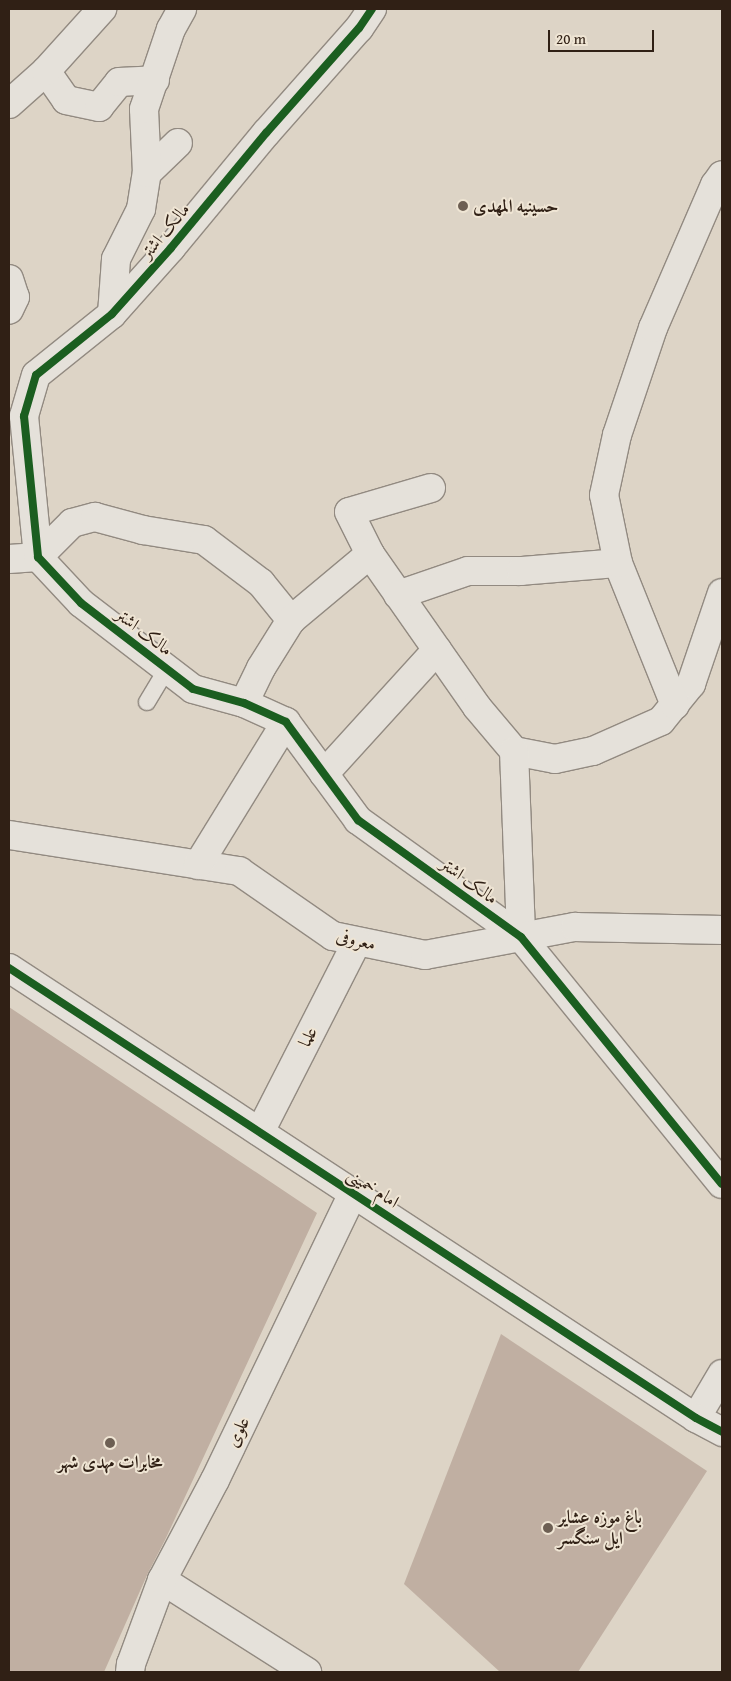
<!DOCTYPE html>
<html>
<head>
<meta charset="utf-8">
<style>
  body { margin:0 }
  #map { position:relative; width:731px; height:1681px; overflow:hidden; background:#ddd4c6; font-family:"Gentium Book Plus",Amiri,serif }
  div>[style] { position:absolute }
  .building>* { inset:0; background:#c0afa2 }
  .roads { filter:drop-shadow(1px 0 #928a81) drop-shadow(-1px 0 #928a81) drop-shadow(0 1px #928a81) drop-shadow(0 -1px #928a81) }
  .service>* { height:16px; margin:-8px; padding:0 8px; transform-origin:8px; border-radius:8px; background:#e5e1da }
  .minor>* { height:28px; margin:-14px; padding:0 14px; transform-origin:14px; border-radius:14px; background:#e5e1da }
  .tertiary>* { height:28px; margin:-14px; padding:0 14px; transform-origin:14px; border-radius:14px; background:#e5e1da }
  .cycleway>* { height:8px; margin:-4px; padding:0 4px; transform-origin:4px; border-radius:4px; background:#1b5e20 }
  .dots>* { width:14px; height:14px; translate:-50% -50%; box-sizing:border-box; border:2px solid #efe5d4; border-radius:50% }
  span { translate:-50% -50%; white-space:nowrap; text-align:center; line-height:1.15; -webkit-text-stroke:4px #efe5d4; paint-order:stroke }
  .poi-label { font-size:18px; color:#302015; font-weight:700 }
  .left { translate:0 -50%; text-align:left }
  .street-label { font-size:18px; color:#302015 }
  .frame { position:absolute; inset:0; border:10px solid #302015; pointer-events:none }
  .scale { position:absolute; left:548px; top:30px; width:106px; height:22px; box-sizing:border-box; border:2px solid #302015; border-top:0; padding-left:6px; font-size:15px; line-height:18px; white-space:nowrap; color:#302015; -webkit-text-stroke:4px #efe5d4; paint-order:stroke }
</style>
</head>
<body>
<div id="map">
  <div class="building">
    <div style="clip-path:polygon(9px 1007px,317px 1213px,165px 1540px,148px 1573px,104px 1672px,9px 1672px)"></div>
    <div style="clip-path:polygon(501px 1334px,707px 1471px,578px 1672px,500px 1672px,404px 1584px)"></div>
  </div>
  <div class="roads">
    <div class="service">
      <div style="left:147px;top:702px;width:39px;rotate:-59deg"></div>
    </div>
    <div class="minor">
      <div style="left:372px;top:9px;width:23px;rotate:124deg"></div>
      <div style="left:359px;top:28px;width:140px;rotate:131.5deg"></div>
      <div style="left:266px;top:133px;width:149px;rotate:129.6deg"></div>
      <div style="left:171px;top:248px;width:89px;rotate:131.8deg"></div>
      <div style="left:112px;top:314px;width:97px;rotate:141.2deg"></div>
      <div style="left:36px;top:375px;width:43px;rotate:106.3deg"></div>
      <div style="left:24px;top:416px;width:142px;rotate:84.3deg"></div>
      <div style="left:38px;top:557px;width:63px;rotate:46.9deg"></div>
      <div style="left:81px;top:603px;width:141px;rotate:37.5deg"></div>
      <div style="left:193px;top:689px;width:53px;rotate:15.4deg"></div>
      <div style="left:244px;top:703px;width:46px;rotate:24.3deg"></div>
      <div style="left:286px;top:722px;width:122px;rotate:53.7deg"></div>
      <div style="left:358px;top:820px;width:201px;rotate:35.7deg"></div>
      <div style="left:521px;top:937px;width:318px;rotate:50.9deg"></div>
      <div style="left:46px;top:71px;width:35px;rotate:55deg"></div>
      <div style="left:66px;top:100px;width:34px;rotate:12deg"></div>
      <div style="left:99px;top:107px;width:32px;rotate:-51deg"></div>
      <div style="left:119px;top:82px;width:36px;rotate:-3deg"></div>
      <div style="left:9px;top:104px;width:50px;rotate:-41.7deg"></div>
      <div style="left:46px;top:71px;width:84px;rotate:-47.9deg"></div>
      <div style="left:147px;top:173px;width:43px;rotate:-44.1deg"></div>
      <div style="left:9px;top:279px;width:19px;rotate:72deg"></div>
      <div style="left:15px;top:297px;width:14px;rotate:115deg"></div>
      <div style="left:112px;top:314px;width:55px;rotate:-85.8deg"></div>
      <div style="left:116px;top:259px;width:56px;rotate:-63.4deg"></div>
      <div style="left:141px;top:209px;width:36px;rotate:-81deg"></div>
      <div style="left:147px;top:173px;width:64px;rotate:-92.7deg"></div>
      <div style="left:144px;top:109px;width:84px;rotate:-71.4deg"></div>
      <div style="left:171px;top:29px;width:23px;rotate:-61deg"></div>
      <div style="left:431px;top:488px;width:85px;rotate:163.7deg"></div>
      <div style="left:349px;top:512px;width:47px;rotate:63.4deg"></div>
      <div style="left:370px;top:554px;width:187px;rotate:55deg"></div>
      <div style="left:477px;top:707px;width:57px;rotate:49.9deg"></div>
      <div style="left:514px;top:751px;width:42px;rotate:11deg"></div>
      <div style="left:555px;top:759px;width:39px;rotate:-12deg"></div>
      <div style="left:593px;top:751px;width:74px;rotate:-23.8deg"></div>
      <div style="left:661px;top:721px;width:48px;rotate:-51deg"></div>
      <div style="left:691px;top:684px;width:96px;rotate:-71.2deg"></div>
      <div style="left:9px;top:559px;width:29px;rotate:-4deg"></div>
      <div style="left:38px;top:557px;width:48px;rotate:-45deg"></div>
      <div style="left:72px;top:523px;width:24px;rotate:-15deg"></div>
      <div style="left:95px;top:517px;width:50px;rotate:15.2deg"></div>
      <div style="left:143px;top:530px;width:62px;rotate:9.3deg"></div>
      <div style="left:204px;top:540px;width:71px;rotate:37deg"></div>
      <div style="left:261px;top:583px;width:48px;rotate:51deg"></div>
      <div style="left:398px;top:595px;width:74px;rotate:-18.9deg"></div>
      <div style="left:468px;top:571px;width:53px"></div>
      <div style="left:521px;top:571px;width:97px;rotate:-4.7deg"></div>
      <div style="left:244px;top:703px;width:39px;rotate:-64deg"></div>
      <div style="left:261px;top:668px;width:57px;rotate:-58deg"></div>
      <div style="left:291px;top:620px;width:103px;rotate:-39.9deg"></div>
      <div style="left:675px;top:705px;width:153px;rotate:-111.9deg"></div>
      <div style="left:618px;top:563px;width:69px;rotate:-101.6deg"></div>
      <div style="left:604px;top:495px;width:61px;rotate:-77.8deg"></div>
      <div style="left:617px;top:435px;width:113px;rotate:-71.4deg"></div>
      <div style="left:653px;top:328px;width:156px;rotate:-66.6deg"></div>
      <div style="left:715px;top:185px;width:12px;rotate:-55deg"></div>
      <div style="left:514px;top:751px;width:186px;rotate:87.8deg"></div>
      <div style="left:324px;top:774px;width:168px;rotate:-47.7deg"></div>
      <div style="left:9px;top:835px;width:233px;rotate:8.9deg"></div>
      <div style="left:239px;top:871px;width:114px;rotate:34.7deg"></div>
      <div style="left:333px;top:936px;width:94px;rotate:11.7deg"></div>
      <div style="left:425px;top:955px;width:153px;rotate:-10.6deg"></div>
      <div style="left:575px;top:927px;width:147px;rotate:1.2deg"></div>
      <div style="left:198px;top:865px;width:168px;rotate:-58.4deg"></div>
      <div style="left:260px;top:1132px;width:213px;rotate:-63deg"></div>
      <div style="left:696px;top:1418px;width:51px;rotate:-59.4deg"></div>
      <div style="left:162px;top:1580px;width:172px;rotate:32.4deg"></div>
      <div style="left:130px;top:1672px;width:8px;rotate:-83deg"></div>
      <div style="left:131px;top:1664px;width:90px;rotate:-69.7deg"></div>
      <div style="left:162px;top:1580px;width:113px;rotate:-62.1deg"></div>
      <div style="left:215px;top:1480px;width:318px;rotate:-64.3deg"></div>
    </div>
    <div class="tertiary">
      <div style="left:9px;top:968px;width:821px;rotate:33.23deg"></div>
      <div style="left:696px;top:1418px;width:30px;rotate:28deg"></div>
    </div>
  </div>
  <div class="cycleway">
    <div style="left:372px;top:9px;width:23px;rotate:124deg"></div>
    <div style="left:359px;top:28px;width:140px;rotate:131.5deg"></div>
    <div style="left:266px;top:133px;width:149px;rotate:129.6deg"></div>
    <div style="left:171px;top:248px;width:89px;rotate:131.8deg"></div>
    <div style="left:112px;top:314px;width:97px;rotate:141.2deg"></div>
    <div style="left:36px;top:375px;width:43px;rotate:106.3deg"></div>
    <div style="left:24px;top:416px;width:142px;rotate:84.3deg"></div>
    <div style="left:38px;top:557px;width:63px;rotate:46.9deg"></div>
    <div style="left:81px;top:603px;width:141px;rotate:37.5deg"></div>
    <div style="left:193px;top:689px;width:53px;rotate:15.4deg"></div>
    <div style="left:244px;top:703px;width:46px;rotate:24.3deg"></div>
    <div style="left:286px;top:722px;width:122px;rotate:53.7deg"></div>
    <div style="left:358px;top:820px;width:201px;rotate:35.7deg"></div>
    <div style="left:521px;top:937px;width:318px;rotate:50.9deg"></div>
    <div style="left:9px;top:968px;width:821px;rotate:33.23deg"></div>
    <div style="left:696px;top:1418px;width:30px;rotate:28deg"></div>
  </div>
  <div class="dots">
    <div style="left:463px;top:206px;background:#6d5f53"></div>
    <div style="left:110px;top:1443px;background:#6d5f53"></div>
    <div style="left:548px;top:1528px;background:#6d5f53"></div>
  </div>
  <div class="poi-label">
    <span class="left" style="left:473px;top:206px">حسینیه المهدی</span>
    <span style="left:110px;top:1462px">مخابرات مهدی شهر</span>
    <span class="left" style="left:558px;top:1528px">باغ موزه عشایر<br>ایل سنگسر</span>
  </div>
  <div class="street-label">
    <span style="left:165px;top:231px;rotate:-50deg">مالک اشتر</span>
    <span style="left:144px;top:632px;rotate:37deg">مالک اشتر</span>
    <span style="left:469px;top:881px;rotate:36deg">مالک اشتر</span>
    <span style="left:356px;top:940px;rotate:14deg">معروفی</span>
    <span style="left:308px;top:1037px;rotate:-63deg">علما</span>
    <span style="left:373px;top:1188px;rotate:33deg">امام خمینی</span>
    <span style="left:238px;top:1432px;rotate:-64deg">علوی</span>
  </div>
  <div class="frame"></div>
  <div class="scale">20 m</div>
</div>
</body>
</html>
